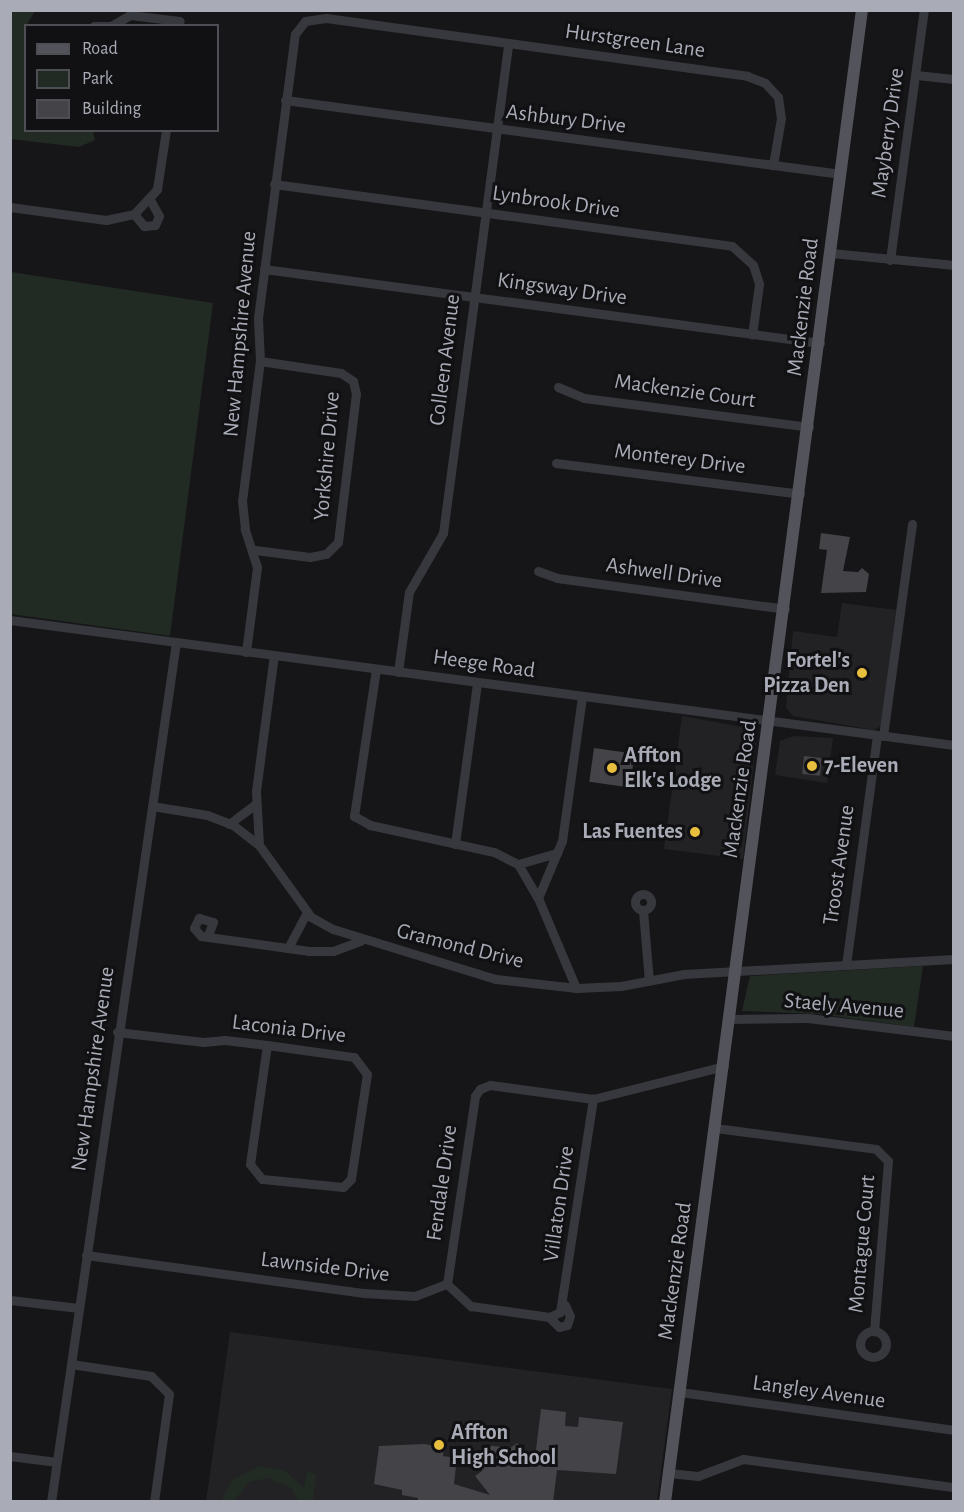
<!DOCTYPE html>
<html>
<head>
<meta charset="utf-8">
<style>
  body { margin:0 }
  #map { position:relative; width:964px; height:1512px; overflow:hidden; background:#161618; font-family:"Alegreya Sans",sans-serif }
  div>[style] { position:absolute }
  .built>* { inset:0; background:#222225 }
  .green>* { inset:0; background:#222a24 }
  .building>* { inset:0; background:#434348; transform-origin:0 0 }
  .minor>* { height:9px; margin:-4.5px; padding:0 4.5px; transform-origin:4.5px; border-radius:4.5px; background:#37383d }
  .minor>.ring { margin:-4.5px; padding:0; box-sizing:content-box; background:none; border:9px solid #37383d; border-radius:50% }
  .major>* { height:12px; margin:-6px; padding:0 6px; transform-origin:6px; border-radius:6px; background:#53545b }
  .dots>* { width:16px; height:16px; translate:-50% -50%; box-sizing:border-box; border:3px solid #111113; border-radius:50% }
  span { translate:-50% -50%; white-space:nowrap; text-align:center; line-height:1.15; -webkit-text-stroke:6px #111113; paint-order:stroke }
  .street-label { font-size:22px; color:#a9acb7 }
  .poi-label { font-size:22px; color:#a9acb7; font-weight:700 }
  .right { translate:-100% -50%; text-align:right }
  .left { translate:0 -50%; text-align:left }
  .frame { position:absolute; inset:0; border:12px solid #a9acb7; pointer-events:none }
  .legend { position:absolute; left:24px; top:24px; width:195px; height:108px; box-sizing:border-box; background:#111113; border:2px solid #4e4f55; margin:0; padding:8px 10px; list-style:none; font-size:18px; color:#a9acb7 }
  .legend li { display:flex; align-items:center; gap:12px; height:30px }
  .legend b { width:30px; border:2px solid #4e4f55 }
</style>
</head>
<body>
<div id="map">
  <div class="built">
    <div style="clip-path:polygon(842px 603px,896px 610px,881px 726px,874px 730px,793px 716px,786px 708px,793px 631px,837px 637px)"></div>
    <div style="clip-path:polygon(682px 716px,748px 728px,757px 733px,743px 859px,664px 849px)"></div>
    <div style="clip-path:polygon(794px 736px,833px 738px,827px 783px,775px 775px,780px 741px)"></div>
    <div style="clip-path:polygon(230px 1332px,672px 1389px,657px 1501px,206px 1502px)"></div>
  </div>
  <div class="green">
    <div style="clip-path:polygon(11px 10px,35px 11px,26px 26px,26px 130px,93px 131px,95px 140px,79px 147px,11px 139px)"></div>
    <div style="clip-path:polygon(11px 272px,213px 303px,170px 636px,11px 614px)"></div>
    <div style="clip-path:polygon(923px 966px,914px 1027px,819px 1014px,742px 1011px,750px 976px)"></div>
    <div style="clip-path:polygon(259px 1466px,284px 1470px,304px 1488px,307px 1472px,316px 1474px,313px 1501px,299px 1501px,290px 1487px,267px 1478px,249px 1482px,234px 1501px,221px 1501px,232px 1480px)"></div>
  </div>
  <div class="building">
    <div style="clip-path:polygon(821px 533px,850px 537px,843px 571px,858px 572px,862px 568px,869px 574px,866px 592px,821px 593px,827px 550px,819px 549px)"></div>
    <div style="left:594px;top:748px;width:41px;height:34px;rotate:8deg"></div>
    <div style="left:804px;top:756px;width:18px;height:18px;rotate:6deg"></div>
    <div style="clip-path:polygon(541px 1409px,566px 1412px,565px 1426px,578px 1427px,579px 1417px,623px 1422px,616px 1474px,557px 1470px,553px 1502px,418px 1502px,418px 1498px,402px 1495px,402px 1490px,374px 1484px,379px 1446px,424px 1444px,444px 1447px,443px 1456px,457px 1458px,454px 1484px,490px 1495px,475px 1476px,482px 1471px,485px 1445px,510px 1448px,517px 1443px,534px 1466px)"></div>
  </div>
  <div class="minor">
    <div style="left:94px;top:26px;width:15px"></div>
    <div style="left:111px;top:26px;width:22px;rotate:-30deg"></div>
    <div style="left:130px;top:15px;width:50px;rotate:6.8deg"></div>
    <div style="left:916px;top:75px;width:38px;rotate:6deg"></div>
    <div style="left:285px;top:100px;width:561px;rotate:7.58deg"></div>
    <div style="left:274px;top:184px;width:462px;rotate:7.7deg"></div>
    <div style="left:732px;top:246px;width:28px;rotate:42deg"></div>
    <div style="left:753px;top:265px;width:20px;rotate:72deg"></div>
    <div style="left:759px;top:284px;width:51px;rotate:97.8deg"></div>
    <div style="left:10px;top:207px;width:97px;rotate:7.7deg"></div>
    <div style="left:106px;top:220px;width:29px;rotate:-12deg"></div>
    <div style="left:134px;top:214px;width:34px;rotate:-47deg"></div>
    <div style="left:157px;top:189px;width:60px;rotate:-81.3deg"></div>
    <div style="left:134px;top:214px;width:16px;rotate:50deg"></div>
    <div style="left:144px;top:226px;width:11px;rotate:-5deg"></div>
    <div style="left:155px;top:225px;width:10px;rotate:-66deg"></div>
    <div style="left:159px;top:216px;width:18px;rotate:-119deg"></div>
    <div style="left:831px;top:253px;width:124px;rotate:5.6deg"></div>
    <div style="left:890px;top:260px;width:252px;rotate:-82.3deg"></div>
    <div style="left:264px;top:269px;width:561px;rotate:7.58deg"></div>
    <div style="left:558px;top:387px;width:28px;rotate:23deg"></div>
    <div style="left:584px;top:398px;width:227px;rotate:7.3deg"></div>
    <div style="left:556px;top:463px;width:246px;rotate:7.2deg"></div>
    <div style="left:255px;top:550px;width:55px;rotate:7.3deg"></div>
    <div style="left:310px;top:557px;width:16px;rotate:-11deg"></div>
    <div style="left:326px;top:554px;width:17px;rotate:-45deg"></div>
    <div style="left:338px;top:542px;width:149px;rotate:-83.1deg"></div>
    <div style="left:356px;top:394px;width:13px;rotate:-103deg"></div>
    <div style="left:353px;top:381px;width:14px;rotate:-146deg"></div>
    <div style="left:341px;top:373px;width:82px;rotate:-171.6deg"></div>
    <div style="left:538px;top:571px;width:20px;rotate:20deg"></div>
    <div style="left:557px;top:578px;width:230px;rotate:7.7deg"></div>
    <div style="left:10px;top:620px;width:952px;rotate:7.54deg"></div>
    <div style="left:246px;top:652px;width:86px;rotate:-82.6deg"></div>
    <div style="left:257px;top:567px;width:40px;rotate:-108deg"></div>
    <div style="left:245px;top:529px;width:28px;rotate:-96deg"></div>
    <div style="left:242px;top:501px;width:141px;rotate:-82.7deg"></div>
    <div style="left:260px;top:361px;width:43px;rotate:-92.7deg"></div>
    <div style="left:258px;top:318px;width:286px;rotate:-82.6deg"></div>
    <div style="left:295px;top:34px;width:16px;rotate:-52deg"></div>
    <div style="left:305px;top:21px;width:21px;rotate:-8deg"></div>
    <div style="left:326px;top:18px;width:425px;rotate:7.8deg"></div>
    <div style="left:747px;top:76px;width:19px;rotate:21deg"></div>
    <div style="left:765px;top:83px;width:19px;rotate:47deg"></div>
    <div style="left:778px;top:97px;width:21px;rotate:82deg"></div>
    <div style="left:781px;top:118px;width:48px;rotate:99.7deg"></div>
    <div style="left:376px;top:669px;width:149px;rotate:98.5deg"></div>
    <div style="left:354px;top:816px;width:18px;rotate:29deg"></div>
    <div style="left:370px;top:825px;width:127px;rotate:12.3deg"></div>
    <div style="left:494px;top:852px;width:27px;rotate:27deg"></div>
    <div style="left:518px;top:864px;width:39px;rotate:60deg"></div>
    <div style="left:538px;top:898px;width:98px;rotate:67.1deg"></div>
    <div style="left:398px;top:672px;width:81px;rotate:-82.2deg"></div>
    <div style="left:409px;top:592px;width:68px;rotate:-60deg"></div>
    <div style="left:443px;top:533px;width:493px;rotate:-82.4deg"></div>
    <div style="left:883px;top:736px;width:214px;rotate:-82.2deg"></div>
    <div style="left:152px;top:806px;width:56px;rotate:9.3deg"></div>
    <div style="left:207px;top:815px;width:28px;rotate:21deg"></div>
    <div style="left:233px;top:825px;width:33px;rotate:38deg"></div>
    <div style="left:259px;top:845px;width:89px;rotate:54.2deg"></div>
    <div style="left:311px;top:917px;width:25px;rotate:29deg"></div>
    <div style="left:333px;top:929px;width:170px;rotate:17.1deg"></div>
    <div style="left:496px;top:979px;width:81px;rotate:6.4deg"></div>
    <div style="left:576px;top:988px;width:45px;rotate:-2.5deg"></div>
    <div style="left:621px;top:986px;width:64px;rotate:-10.8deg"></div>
    <div style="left:684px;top:974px;width:270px;rotate:-3.2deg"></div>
    <div style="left:229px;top:824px;width:34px;rotate:-37deg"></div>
    <div style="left:455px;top:844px;width:162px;rotate:-82.2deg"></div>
    <div style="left:259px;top:845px;width:54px;rotate:-93.2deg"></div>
    <div style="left:256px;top:791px;width:137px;rotate:-82.5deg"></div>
    <div style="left:518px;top:864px;width:41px;rotate:-15.8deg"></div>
    <div class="ring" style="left:635px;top:894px;width:7px;height:7px"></div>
    <div style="left:538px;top:898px;width:62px;rotate:-67.2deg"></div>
    <div style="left:562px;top:841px;width:145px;rotate:-82.1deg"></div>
    <div style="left:643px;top:911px;width:70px;rotate:85.1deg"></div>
    <div style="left:208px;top:935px;width:14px;rotate:-69deg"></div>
    <div style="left:213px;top:922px;width:15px;rotate:-164deg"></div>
    <div style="left:199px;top:918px;width:11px;rotate:117deg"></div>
    <div style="left:194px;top:928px;width:11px;rotate:49deg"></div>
    <div style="left:201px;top:936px;width:109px;rotate:7.9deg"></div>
    <div style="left:309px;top:951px;width:24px"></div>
    <div style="left:333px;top:951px;width:29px;rotate:-20deg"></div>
    <div style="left:288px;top:948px;width:41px;rotate:-62.2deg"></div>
    <div style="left:846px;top:965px;width:232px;rotate:-82.3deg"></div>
    <div style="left:730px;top:1019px;width:78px;rotate:-0.7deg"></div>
    <div style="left:808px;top:1018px;width:147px;rotate:7deg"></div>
    <div style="left:117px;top:1032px;width:87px;rotate:6.6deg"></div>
    <div style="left:203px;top:1042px;width:22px;rotate:-5deg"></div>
    <div style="left:225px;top:1040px;width:42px;rotate:6.8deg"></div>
    <div style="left:267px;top:1045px;width:88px;rotate:7.9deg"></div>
    <div style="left:354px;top:1057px;width:21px;rotate:53deg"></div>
    <div style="left:367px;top:1074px;width:106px;rotate:98.7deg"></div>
    <div style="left:351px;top:1179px;width:11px;rotate:135deg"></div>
    <div style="left:343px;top:1187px;width:81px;rotate:-174.4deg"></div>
    <div style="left:262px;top:1179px;width:19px;rotate:-129deg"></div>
    <div style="left:250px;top:1164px;width:120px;rotate:-81.9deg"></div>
    <div style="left:715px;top:1128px;width:162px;rotate:7.4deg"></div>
    <div style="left:876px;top:1149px;width:17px;rotate:45deg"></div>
    <div style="left:888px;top:1161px;width:171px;rotate:94.7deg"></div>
    <div style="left:86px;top:1255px;width:281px;rotate:7.8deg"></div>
    <div style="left:364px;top:1293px;width:51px;rotate:3.4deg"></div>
    <div style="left:415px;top:1296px;width:34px;rotate:-21deg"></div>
    <div style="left:447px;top:1284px;width:190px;rotate:-81.5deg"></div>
    <div style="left:475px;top:1096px;width:9px;rotate:-54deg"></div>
    <div style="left:480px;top:1089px;width:11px;rotate:-22deg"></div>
    <div style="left:490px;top:1085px;width:104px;rotate:7.7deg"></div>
    <div style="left:593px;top:1099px;width:135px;rotate:-14.1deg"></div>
    <div style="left:447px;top:1284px;width:33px;rotate:43deg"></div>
    <div style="left:471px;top:1306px;width:79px;rotate:8deg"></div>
    <div style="left:549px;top:1317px;width:12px;rotate:-24deg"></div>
    <div style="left:560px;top:1312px;width:216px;rotate:-81.2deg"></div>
    <div style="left:10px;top:1300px;width:69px;rotate:6.6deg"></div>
    <div style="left:549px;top:1317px;width:14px;rotate:45deg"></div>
    <div style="left:559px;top:1327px;width:8px;rotate:-14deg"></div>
    <div style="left:567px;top:1325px;width:9px;rotate:-72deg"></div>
    <div style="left:570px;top:1316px;width:12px;rotate:-114deg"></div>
    <div class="ring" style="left:860px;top:1331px;width:17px;height:17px"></div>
    <div style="left:71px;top:1364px;width:81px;rotate:8.5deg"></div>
    <div style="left:151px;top:1376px;width:25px;rotate:45deg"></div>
    <div style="left:169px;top:1394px;width:109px;rotate:97.9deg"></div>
    <div style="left:680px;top:1392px;width:277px;rotate:7.9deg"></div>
    <div style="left:10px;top:1456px;width:47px;rotate:7.3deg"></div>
    <div style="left:669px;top:1473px;width:29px;rotate:6deg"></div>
    <div style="left:698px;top:1476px;width:48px;rotate:-20.7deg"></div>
    <div style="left:743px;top:1459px;width:213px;rotate:7.6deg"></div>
    <div style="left:51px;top:1502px;width:869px;rotate:-81.73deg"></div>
  </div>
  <div class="major">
    <div style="left:665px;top:1502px;width:1505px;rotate:-82.48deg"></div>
  </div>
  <div class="dots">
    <div style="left:862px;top:673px;background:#e8be3e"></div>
    <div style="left:812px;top:766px;background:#e8be3e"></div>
    <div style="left:612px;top:768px;background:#e8be3e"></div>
    <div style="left:695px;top:832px;background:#e8be3e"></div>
    <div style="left:439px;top:1445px;background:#e8be3e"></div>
  </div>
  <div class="street-label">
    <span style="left:635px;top:41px;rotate:8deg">Hurstgreen Lane</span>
    <span style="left:566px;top:119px;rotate:7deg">Ashbury Drive</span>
    <span style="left:888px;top:133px;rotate:-82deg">Mayberry Drive</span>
    <span style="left:556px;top:202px;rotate:8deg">Lynbrook Drive</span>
    <span style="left:562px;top:289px;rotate:8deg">Kingsway Drive</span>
    <span style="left:803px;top:307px;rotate:-83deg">Mackenzie Road</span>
    <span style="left:240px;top:334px;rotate:-85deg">New Hampshire Avenue</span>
    <span style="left:445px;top:360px;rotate:-83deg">Colleen Avenue</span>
    <span style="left:685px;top:391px;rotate:8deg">Mackenzie Court</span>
    <span style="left:327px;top:456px;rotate:-85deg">Yorkshire Drive</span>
    <span style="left:680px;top:459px;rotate:7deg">Monterey Drive</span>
    <span style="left:664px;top:573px;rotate:8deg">Ashwell Drive</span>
    <span style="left:484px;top:664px;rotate:8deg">Heege Road</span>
    <span style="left:740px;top:789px;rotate:-82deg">Mackenzie Road</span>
    <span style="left:839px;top:865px;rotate:-82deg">Troost Avenue</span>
    <span style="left:460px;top:946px;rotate:14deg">Gramond Drive</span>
    <span style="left:844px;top:1006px;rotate:5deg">Staely Avenue</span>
    <span style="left:289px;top:1029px;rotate:7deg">Laconia Drive</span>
    <span style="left:93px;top:1069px;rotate:-82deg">New Hampshire Avenue</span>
    <span style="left:442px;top:1183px;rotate:-82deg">Fendale Drive</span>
    <span style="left:559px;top:1204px;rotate:-82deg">Villaton Drive</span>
    <span style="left:862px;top:1244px;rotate:-85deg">Montague Court</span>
    <span style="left:325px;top:1267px;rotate:7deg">Lawnside Drive</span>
    <span style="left:675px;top:1271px;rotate:-82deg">Mackenzie Road</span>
    <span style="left:819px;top:1392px;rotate:8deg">Langley Avenue</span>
  </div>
  <div class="poi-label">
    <span class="right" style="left:850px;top:673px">Fortel's<br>Pizza Den</span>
    <span class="left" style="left:624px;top:768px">Affton<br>Elk's Lodge</span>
    <span class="left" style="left:824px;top:766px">7-Eleven</span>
    <span class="right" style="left:683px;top:832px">Las Fuentes</span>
    <span class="left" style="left:451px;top:1445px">Affton<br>High School</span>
  </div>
  <div class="frame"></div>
  <ul class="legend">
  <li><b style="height:8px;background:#53545b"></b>Road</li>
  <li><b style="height:16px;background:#222a24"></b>Park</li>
  <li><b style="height:16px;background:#434348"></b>Building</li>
  </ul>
</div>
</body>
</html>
